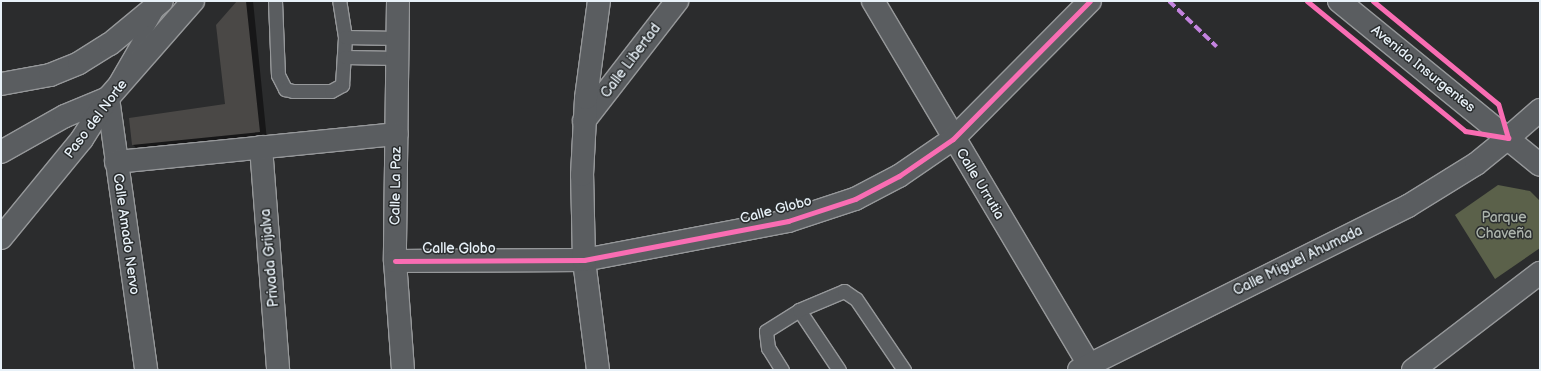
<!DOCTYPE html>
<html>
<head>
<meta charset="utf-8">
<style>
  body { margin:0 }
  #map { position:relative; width:1541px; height:371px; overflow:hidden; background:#2b2c2d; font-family:"Balsamiq Sans",sans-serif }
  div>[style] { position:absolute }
  .green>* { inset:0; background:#5b614a }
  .shadow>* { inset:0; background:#0007 }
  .building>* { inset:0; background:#4a4846 }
  .roads { filter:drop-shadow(1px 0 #96989a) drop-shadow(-1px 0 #96989a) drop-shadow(0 1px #96989a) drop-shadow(0 -1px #96989a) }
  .service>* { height:13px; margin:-6.5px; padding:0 6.5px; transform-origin:6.5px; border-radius:6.5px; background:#5a5d60 }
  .minor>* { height:22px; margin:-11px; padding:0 11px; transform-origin:11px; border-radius:11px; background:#5a5d60 }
  .tertiary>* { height:22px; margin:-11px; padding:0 11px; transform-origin:11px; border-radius:11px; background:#5a5d60 }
  .secondary>* { height:22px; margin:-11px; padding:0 11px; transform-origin:11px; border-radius:11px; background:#5a5d60 }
  .quiet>* { height:4px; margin-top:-2px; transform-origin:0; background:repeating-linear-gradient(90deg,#c483df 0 8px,transparent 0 12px) }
  .cycleway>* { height:5px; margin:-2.5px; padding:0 2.5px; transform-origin:2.5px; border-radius:2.5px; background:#f96db3 }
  span { translate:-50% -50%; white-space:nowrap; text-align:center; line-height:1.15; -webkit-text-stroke:3px #2a2d2e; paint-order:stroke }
  .street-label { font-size:14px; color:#e8f1f8 }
  .park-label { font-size:14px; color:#acb4ac }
  .frame { position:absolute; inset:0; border:2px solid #e8f1f8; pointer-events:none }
</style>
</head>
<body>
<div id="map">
  <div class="green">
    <div style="clip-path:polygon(1498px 185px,1530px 191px,1540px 201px,1540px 248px,1495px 279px,1455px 215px)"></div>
  </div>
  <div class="shadow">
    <div style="clip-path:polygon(238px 1px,253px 1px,267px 140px,142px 153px,133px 145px,226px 105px)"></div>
  </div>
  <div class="building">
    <div style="clip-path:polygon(237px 1px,246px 1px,260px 132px,132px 145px,129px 118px,225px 104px,216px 25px)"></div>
  </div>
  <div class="roads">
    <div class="service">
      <div style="left:275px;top:1px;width:74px;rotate:87.7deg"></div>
      <div style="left:278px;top:75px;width:16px;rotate:63deg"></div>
      <div style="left:285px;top:89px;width:8px;rotate:14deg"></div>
      <div style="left:293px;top:91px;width:38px"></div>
      <div style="left:331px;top:91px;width:13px;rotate:-29deg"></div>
      <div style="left:342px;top:85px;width:48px;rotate:-86.4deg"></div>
      <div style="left:345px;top:37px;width:36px;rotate:-99deg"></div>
      <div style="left:345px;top:37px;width:53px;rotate:1.1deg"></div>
      <div style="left:345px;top:57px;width:53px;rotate:1.1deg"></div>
      <div style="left:115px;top:82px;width:82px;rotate:-60deg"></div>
      <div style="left:799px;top:310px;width:72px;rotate:56.3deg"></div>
      <div style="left:782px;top:370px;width:26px;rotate:-122deg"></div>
      <div style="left:768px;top:348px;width:17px;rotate:-97deg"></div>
      <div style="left:766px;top:331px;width:39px;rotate:-32deg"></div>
      <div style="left:799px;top:310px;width:49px;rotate:-22.9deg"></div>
      <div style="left:844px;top:291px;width:14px;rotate:34deg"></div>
      <div style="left:856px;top:299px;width:86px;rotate:55.9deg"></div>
    </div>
    <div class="minor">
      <div style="left:398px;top:1px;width:260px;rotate:90.7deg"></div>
      <div style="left:395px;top:261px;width:109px;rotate:85.8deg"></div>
      <div style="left:873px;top:1px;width:423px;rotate:59.3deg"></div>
      <div style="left:1px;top:84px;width:50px;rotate:-10.4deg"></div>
      <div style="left:50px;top:75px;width:31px;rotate:-22deg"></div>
      <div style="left:79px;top:63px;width:36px;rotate:-32deg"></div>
      <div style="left:110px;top:44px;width:67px;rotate:-39.6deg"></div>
      <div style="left:584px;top:121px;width:152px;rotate:-52.2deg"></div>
      <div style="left:261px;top:147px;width:224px;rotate:85.6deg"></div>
      <div style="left:1px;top:152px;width:73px;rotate:-29.4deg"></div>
      <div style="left:65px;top:116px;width:47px;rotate:-22.7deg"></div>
      <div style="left:108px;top:98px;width:275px;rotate:82deg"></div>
      <div style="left:116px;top:162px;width:282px;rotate:-5.7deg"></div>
      <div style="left:1px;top:238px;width:128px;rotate:-50.7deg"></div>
      <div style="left:82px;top:139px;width:49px;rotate:-57.6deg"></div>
      <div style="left:108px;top:98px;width:129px;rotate:-48.8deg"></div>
      <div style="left:395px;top:261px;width:189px;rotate:-0.3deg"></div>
      <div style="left:584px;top:260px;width:208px;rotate:-10.8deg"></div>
      <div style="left:788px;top:221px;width:71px;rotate:-18.2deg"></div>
      <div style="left:855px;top:199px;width:50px;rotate:-27.6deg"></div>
      <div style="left:899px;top:176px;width:65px;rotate:-34.4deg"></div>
      <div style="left:953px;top:139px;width:194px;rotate:-45.2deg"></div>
      <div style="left:598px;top:370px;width:111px;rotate:-97.3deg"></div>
      <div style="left:584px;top:260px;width:85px;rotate:-91.3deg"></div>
      <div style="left:582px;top:175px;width:77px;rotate:-87deg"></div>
      <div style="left:586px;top:98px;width:98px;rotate:-82.4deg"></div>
      <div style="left:1079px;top:370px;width:368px;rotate:-26.5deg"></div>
      <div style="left:1408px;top:206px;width:80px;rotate:-31.7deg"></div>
      <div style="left:1476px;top:164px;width:41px;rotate:-39.1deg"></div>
    </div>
    <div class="tertiary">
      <div style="left:1508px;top:138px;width:43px;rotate:-41.2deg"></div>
    </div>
    <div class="secondary">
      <div style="left:1339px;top:1px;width:259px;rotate:39.2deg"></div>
      <div style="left:1413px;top:370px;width:160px;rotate:-37.4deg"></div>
    </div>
  </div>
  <div class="quiet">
    <div style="left:1169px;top:1px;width:66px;rotate:43.8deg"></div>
  </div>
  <div class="cycleway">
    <div style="left:1307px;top:1px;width:205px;rotate:39.4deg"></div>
    <div style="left:1465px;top:131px;width:44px;rotate:9.2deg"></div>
    <div style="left:1508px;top:138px;width:35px;rotate:-106deg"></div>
    <div style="left:1498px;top:104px;width:162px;rotate:-140.5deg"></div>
    <div style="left:395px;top:261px;width:189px;rotate:-0.3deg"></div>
    <div style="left:584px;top:260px;width:208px;rotate:-10.8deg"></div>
    <div style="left:788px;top:221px;width:71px;rotate:-18.2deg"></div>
    <div style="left:855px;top:199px;width:50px;rotate:-27.6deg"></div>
    <div style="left:899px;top:176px;width:65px;rotate:-34.4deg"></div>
    <div style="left:953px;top:139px;width:194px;rotate:-45.2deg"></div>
  </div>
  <div class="street-label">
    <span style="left:631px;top:61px;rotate:-53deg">Calle Libertad</span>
    <span style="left:1423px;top:69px;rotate:39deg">Avenida Insurgentes</span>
    <span style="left:96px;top:119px;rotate:-53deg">Paso del Norte</span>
    <span style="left:980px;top:184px;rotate:59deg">Calle Urrutia</span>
    <span style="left:396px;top:186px;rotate:-89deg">Calle La Paz</span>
    <span style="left:776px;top:210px;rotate:-15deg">Calle Globo</span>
    <span style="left:126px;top:234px;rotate:82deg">Calle Amado Nervo</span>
    <span style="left:459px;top:249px">Calle Globo</span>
    <span style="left:270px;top:258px;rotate:-95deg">Privada Grijalva</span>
    <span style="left:1298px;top:261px;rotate:-26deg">Calle Miguel Ahumada</span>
  </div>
  <div class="park-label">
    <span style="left:1504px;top:226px">Parque<br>Chaveña</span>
  </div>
  <div class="frame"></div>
</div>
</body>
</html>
